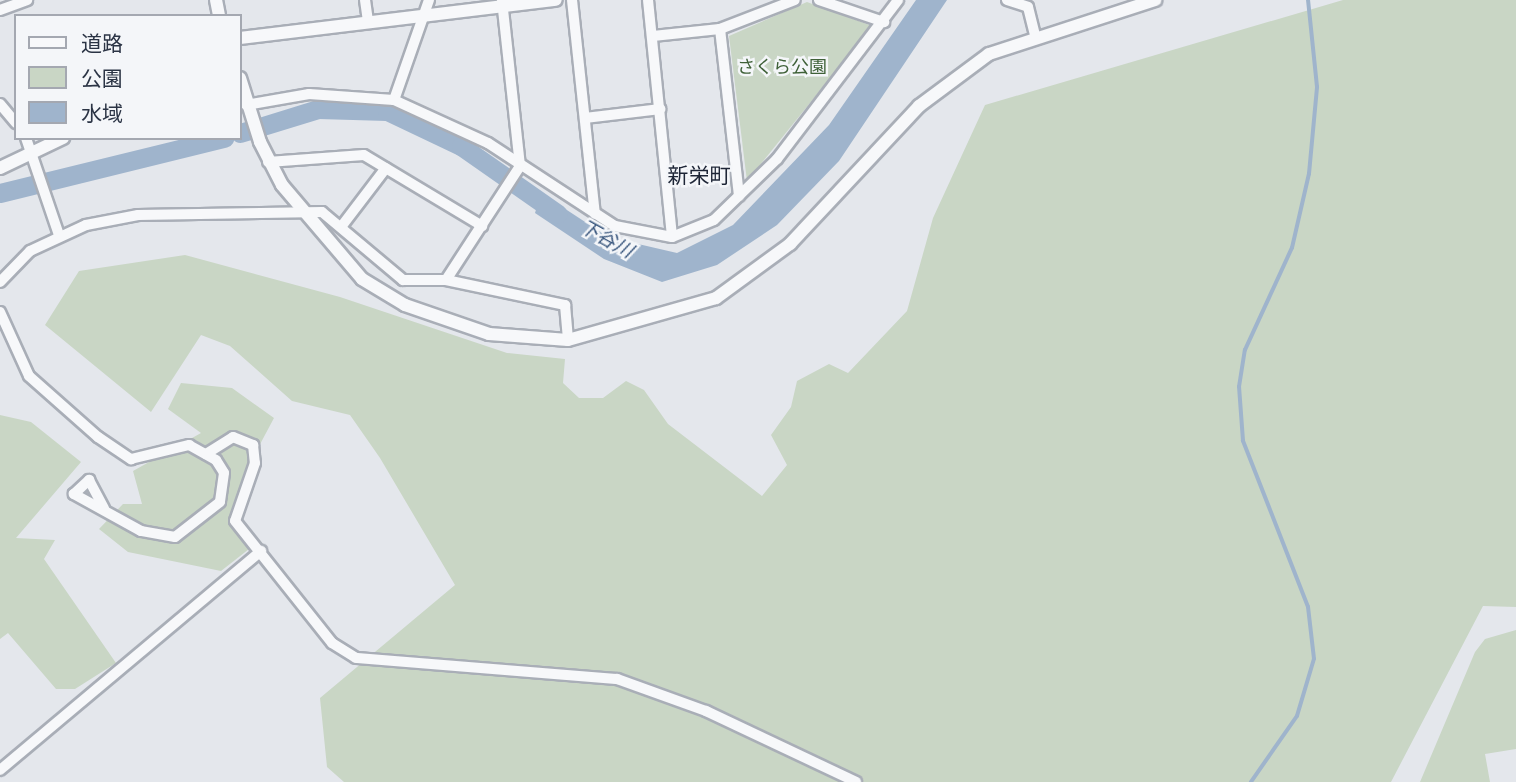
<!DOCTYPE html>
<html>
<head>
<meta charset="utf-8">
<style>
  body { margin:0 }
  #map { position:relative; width:1516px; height:782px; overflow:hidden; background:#e4e7ec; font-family:"Nunito Sans","Noto Sans JP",sans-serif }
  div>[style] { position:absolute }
  .green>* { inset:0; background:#c9d6c5 }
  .water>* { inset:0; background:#9fb4cc }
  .stream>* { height:3.5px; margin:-1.75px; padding:0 1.75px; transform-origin:1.75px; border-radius:1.75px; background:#9fb4cc }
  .river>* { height:19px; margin:-9.5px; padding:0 9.5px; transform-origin:9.5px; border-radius:9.5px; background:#9fb4cc }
  .roads { filter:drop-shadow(2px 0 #a9aeb7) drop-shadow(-2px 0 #a9aeb7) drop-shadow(0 2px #a9aeb7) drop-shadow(0 -2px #a9aeb7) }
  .minor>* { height:10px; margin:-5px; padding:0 5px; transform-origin:5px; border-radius:5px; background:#f7f8fa }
  .tertiary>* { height:12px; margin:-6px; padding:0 6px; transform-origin:6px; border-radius:6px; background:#f7f8fa }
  span { translate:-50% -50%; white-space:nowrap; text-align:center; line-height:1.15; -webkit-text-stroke:5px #f4f6f9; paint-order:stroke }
  .park-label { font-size:18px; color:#3f6138 }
  .water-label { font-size:19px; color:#34527a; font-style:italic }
  .quarter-label { font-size:21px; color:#1d2536 }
  .legend { position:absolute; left:14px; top:14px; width:228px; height:126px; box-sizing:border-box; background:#f4f6f9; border:2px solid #a4a8b1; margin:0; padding:9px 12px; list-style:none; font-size:21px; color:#2b3445 }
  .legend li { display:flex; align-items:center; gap:14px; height:35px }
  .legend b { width:35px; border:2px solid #a4a8b1 }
</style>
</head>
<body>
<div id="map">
  <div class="green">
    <div style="clip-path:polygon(1343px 0,1516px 0,1516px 607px,1483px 606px,1391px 782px,344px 782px,327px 767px,320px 698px,455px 585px,380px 458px,350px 415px,292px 401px,230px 346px,201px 335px,151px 412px,45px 325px,79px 271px,185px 255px,340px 297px,507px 353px,565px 359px,563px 383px,579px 398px,603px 398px,626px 381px,644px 390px,668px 424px,762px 496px,787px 465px,771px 435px,791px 407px,797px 381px,829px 364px,848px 373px,907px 311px,933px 218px,985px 105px)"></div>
    <div style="clip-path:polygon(807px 2px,872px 26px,747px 181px,729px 36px)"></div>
    <div style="clip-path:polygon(181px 383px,232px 388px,274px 418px,250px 463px,235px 521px,249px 549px,221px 571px,128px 552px,99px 529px,123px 504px,142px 504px,133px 471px,201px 433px,168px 409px)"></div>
    <div style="clip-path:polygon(0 415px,31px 422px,81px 462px,16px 538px,55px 540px,44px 559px,116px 663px,75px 689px,56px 689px,8px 633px,0 639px)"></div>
    <div style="clip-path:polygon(1516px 630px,1516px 749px,1485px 754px,1490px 782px,1420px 782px,1475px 652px,1485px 639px)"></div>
  </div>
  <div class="water">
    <div style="clip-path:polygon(916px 0,947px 0,839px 161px,777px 225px,717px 265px,662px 282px,604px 259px,535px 213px,541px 193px,608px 237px,677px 253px,733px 225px,829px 125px)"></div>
  </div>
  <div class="stream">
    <div style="left:1251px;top:782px;width:80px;rotate:-55.1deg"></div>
    <div style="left:1297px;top:716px;width:59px;rotate:-73.4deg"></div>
    <div style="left:1314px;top:659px;width:52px;rotate:-96.6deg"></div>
    <div style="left:1308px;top:607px;width:178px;rotate:-111.4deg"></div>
    <div style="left:1243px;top:441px;width:54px;rotate:-94.2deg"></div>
    <div style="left:1239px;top:387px;width:37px;rotate:-81deg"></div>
    <div style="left:1245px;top:350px;width:112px;rotate:-65.3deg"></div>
    <div style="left:1292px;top:248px;width:76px;rotate:-77.1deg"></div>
    <div style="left:1309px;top:174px;width:87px;rotate:-84.7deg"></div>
    <div style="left:1317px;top:87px;width:87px;rotate:-95.9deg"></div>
  </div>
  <div class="river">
    <div style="left:240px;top:133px;width:82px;rotate:-17.1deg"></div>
    <div style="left:318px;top:109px;width:69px;rotate:1.7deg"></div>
    <div style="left:387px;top:111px;width:82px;rotate:25.3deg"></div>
    <div style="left:461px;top:146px;width:118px;rotate:35deg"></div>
    <div style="left:0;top:193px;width:231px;rotate:-13.8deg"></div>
  </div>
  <div class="roads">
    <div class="minor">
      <div style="left:365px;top:0;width:21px;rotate:82deg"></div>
      <div style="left:572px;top:0;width:215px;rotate:83.9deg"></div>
      <div style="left:648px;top:0;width:238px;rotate:84.2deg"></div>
      <div style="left:819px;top:0;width:69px;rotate:18.7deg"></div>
      <div style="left:1007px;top:0;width:22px;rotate:18deg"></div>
      <div style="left:1028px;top:7px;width:30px;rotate:76deg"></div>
      <div style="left:0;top:10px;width:29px;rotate:-20deg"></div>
      <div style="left:720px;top:29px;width:168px;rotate:83.5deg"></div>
      <div style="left:653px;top:36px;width:67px;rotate:-6deg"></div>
      <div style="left:720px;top:29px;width:80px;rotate:-21.1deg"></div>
      <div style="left:394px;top:100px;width:106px;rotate:-70.7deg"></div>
      <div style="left:0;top:104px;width:25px;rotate:50deg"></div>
      <div style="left:246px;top:105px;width:64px;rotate:-9.9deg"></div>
      <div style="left:309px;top:94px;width:85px;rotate:4deg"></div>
      <div style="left:394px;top:100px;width:103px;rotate:24.6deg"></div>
      <div style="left:488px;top:143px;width:152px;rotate:33.2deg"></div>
      <div style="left:615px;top:226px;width:58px;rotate:10.9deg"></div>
      <div style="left:672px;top:237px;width:45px;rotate:-22deg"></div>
      <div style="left:714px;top:220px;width:88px;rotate:-44.1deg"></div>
      <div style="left:777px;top:159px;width:200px;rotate:-52.7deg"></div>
      <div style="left:585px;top:118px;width:76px;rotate:-6.8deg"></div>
      <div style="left:26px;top:138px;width:102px;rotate:71.2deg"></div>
      <div style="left:268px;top:162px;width:96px;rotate:-4.2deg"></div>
      <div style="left:364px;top:155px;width:138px;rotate:31deg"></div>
      <div style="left:341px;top:227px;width:74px;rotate:-52.7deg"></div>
      <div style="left:446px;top:280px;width:136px;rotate:-57deg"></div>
      <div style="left:520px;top:166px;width:167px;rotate:-96.2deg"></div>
      <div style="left:0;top:282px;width:43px;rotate:-45.9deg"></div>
      <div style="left:30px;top:251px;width:62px;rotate:-24.9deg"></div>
      <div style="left:86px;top:225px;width:53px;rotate:-10.9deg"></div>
      <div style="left:138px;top:215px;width:184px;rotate:-0.9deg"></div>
      <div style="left:322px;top:212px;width:106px;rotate:40deg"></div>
      <div style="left:403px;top:280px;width:43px"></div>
      <div style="left:446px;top:280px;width:122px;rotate:11.9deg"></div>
      <div style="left:565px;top:305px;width:35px;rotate:85deg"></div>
      <div style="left:0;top:312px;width:70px;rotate:65.6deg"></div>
      <div style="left:29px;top:376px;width:92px;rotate:41.5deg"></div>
      <div style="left:98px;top:437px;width:40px;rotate:34deg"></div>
      <div style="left:131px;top:459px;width:60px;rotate:-13.6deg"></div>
      <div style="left:189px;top:445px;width:31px;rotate:29deg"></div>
      <div style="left:216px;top:460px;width:15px;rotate:58deg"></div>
      <div style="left:224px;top:473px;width:29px;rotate:98deg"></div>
      <div style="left:220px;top:502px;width:57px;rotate:142.1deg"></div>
      <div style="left:175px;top:537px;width:35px;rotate:-170deg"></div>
      <div style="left:141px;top:531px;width:77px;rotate:-151.1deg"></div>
      <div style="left:74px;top:494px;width:21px;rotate:-43deg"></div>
      <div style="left:89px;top:480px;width:32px;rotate:62deg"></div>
      <div style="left:206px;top:454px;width:32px;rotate:-32deg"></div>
      <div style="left:233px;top:437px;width:22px;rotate:22deg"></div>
      <div style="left:253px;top:445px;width:18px;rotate:84deg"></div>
      <div style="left:255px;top:463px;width:61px;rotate:109deg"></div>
      <div style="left:235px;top:521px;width:156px;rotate:51.5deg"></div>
      <div style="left:332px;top:643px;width:28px;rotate:32deg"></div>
      <div style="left:356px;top:658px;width:262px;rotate:4.6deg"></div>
      <div style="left:617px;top:679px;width:95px;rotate:19.8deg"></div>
      <div style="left:706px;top:711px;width:166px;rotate:25.3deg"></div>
      <div style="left:0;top:770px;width:341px;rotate:-40deg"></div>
    </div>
    <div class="tertiary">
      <div style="left:216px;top:0;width:16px;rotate:79deg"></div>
      <div style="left:240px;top:38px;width:318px;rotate:-6.9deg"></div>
      <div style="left:240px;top:78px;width:67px;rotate:72.6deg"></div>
      <div style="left:260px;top:142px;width:48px;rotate:62.9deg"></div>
      <div style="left:282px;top:185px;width:123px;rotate:49.6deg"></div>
      <div style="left:362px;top:279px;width:50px;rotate:31.2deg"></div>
      <div style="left:405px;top:305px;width:89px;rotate:19deg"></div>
      <div style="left:489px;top:334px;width:79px;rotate:4.3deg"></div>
      <div style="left:568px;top:340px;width:154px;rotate:-15.8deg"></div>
      <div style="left:716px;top:298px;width:92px;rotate:-36.1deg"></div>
      <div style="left:790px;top:244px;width:189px;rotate:-46.9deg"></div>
      <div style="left:919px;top:106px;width:87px;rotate:-36.6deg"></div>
      <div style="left:989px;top:54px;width:175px;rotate:-18deg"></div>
      <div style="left:0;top:168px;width:70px;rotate:-25.5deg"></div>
    </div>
  </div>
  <div class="park-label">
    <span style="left:782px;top:67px">さくら公園</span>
  </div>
  <div class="water-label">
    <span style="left:606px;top:240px;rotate:29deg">下谷川</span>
  </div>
  <div class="quarter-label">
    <span style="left:699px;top:176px">新栄町</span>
  </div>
  <ul class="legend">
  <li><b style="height:9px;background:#f7f8fa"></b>道路</li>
  <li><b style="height:19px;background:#c9d6c5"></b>公園</li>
  <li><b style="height:19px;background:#9fb4cc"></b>水域</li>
  </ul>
</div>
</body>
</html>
